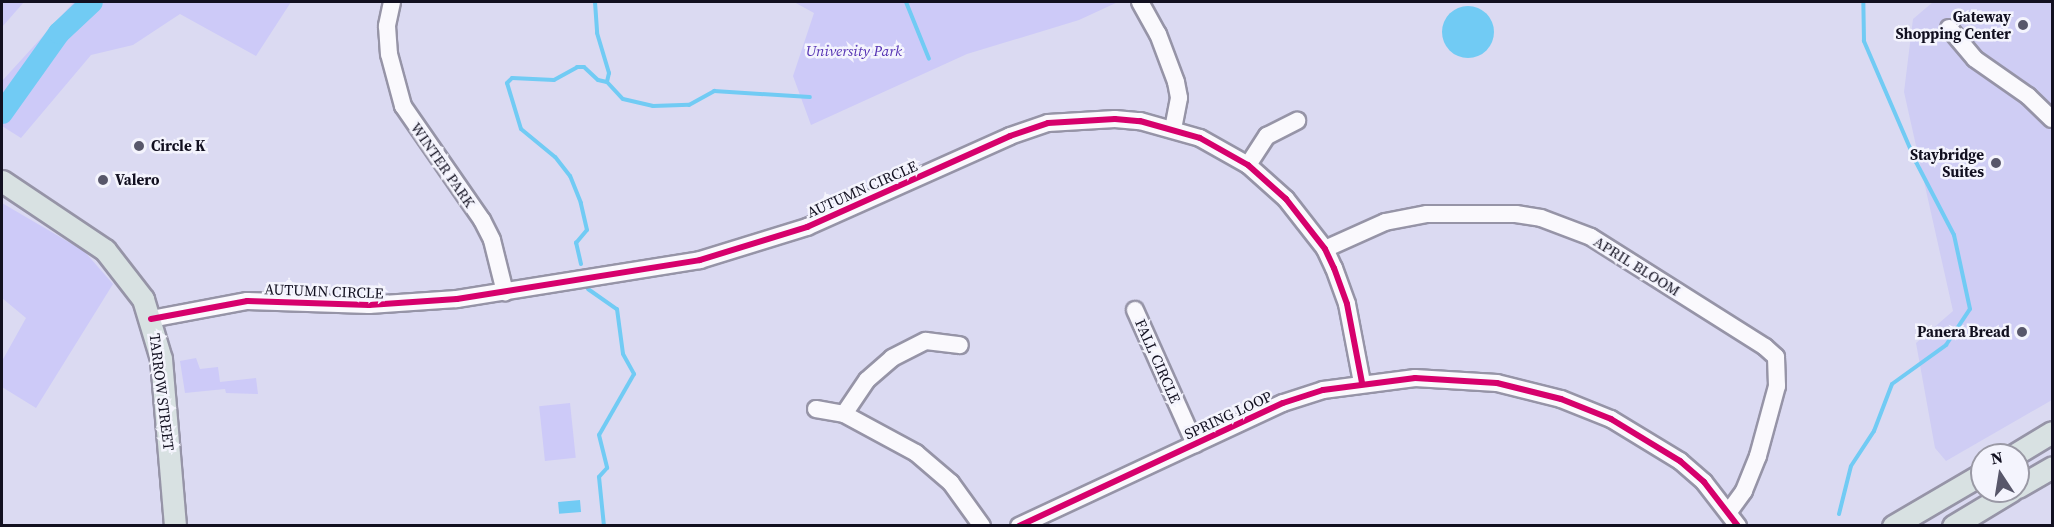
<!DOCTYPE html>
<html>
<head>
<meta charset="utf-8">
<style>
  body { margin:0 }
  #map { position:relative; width:2054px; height:527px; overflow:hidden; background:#dbdaf2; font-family:"Source Serif 4",serif }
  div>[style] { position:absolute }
  .built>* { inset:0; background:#cfcdf4 }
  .green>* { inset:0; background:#cdcaf8; transform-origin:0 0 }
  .water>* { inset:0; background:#71cbf4; transform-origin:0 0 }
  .round { border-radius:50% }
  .stream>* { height:4px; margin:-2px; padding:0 2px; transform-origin:2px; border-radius:2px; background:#71cbf4 }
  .river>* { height:22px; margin:-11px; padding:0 11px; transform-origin:11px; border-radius:11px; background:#71cbf4 }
  .roads { filter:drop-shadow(2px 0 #9694a7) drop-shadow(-2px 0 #9694a7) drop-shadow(0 2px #9694a7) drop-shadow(0 -2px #9694a7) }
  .minor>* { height:16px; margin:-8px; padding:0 8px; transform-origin:8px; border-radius:8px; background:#faf9fd }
  .major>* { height:21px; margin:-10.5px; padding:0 10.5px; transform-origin:10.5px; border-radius:10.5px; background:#d8e1e2 }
  .cycleway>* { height:6px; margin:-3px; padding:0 3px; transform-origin:3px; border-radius:3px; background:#d6006c }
  .dots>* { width:16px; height:16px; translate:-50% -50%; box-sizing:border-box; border:3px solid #f4f4fd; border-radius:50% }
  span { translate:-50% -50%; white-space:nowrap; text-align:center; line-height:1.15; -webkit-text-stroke:5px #f4f4fd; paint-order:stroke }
  .poi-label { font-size:15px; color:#121020; font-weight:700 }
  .right { translate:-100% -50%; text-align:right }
  .left { translate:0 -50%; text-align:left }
  .park-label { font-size:15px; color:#5431b3; font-style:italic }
  .street-label { font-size:15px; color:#121020 }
  .frame { position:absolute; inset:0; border:3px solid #121020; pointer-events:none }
  .north { position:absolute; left:1970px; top:443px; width:60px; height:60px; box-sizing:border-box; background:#f4f4fd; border:2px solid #9a99a5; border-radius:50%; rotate:348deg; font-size:16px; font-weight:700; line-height:24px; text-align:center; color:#121020 }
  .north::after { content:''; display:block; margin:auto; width:21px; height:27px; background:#58576a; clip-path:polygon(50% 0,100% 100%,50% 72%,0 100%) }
</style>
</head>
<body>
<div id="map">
  <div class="built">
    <div style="clip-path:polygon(1933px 2px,2052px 2px,2052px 400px,1946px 461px,1935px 448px,1916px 343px,1953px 311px,1904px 92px,1913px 19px)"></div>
  </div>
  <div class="green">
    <div style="clip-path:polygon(2px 2px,24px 2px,2px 27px)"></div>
    <div style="clip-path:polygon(74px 2px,291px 2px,256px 56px,180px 14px,133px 45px,91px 55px,21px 138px,2px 126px,2px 81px)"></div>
    <div style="clip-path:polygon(794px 2px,1118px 2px,1079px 20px,967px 54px,811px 125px,793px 76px,814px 13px)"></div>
    <div style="clip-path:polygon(2px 203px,84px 251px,113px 284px,36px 408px,2px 387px,2px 361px,26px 318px,2px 298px)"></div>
    <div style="clip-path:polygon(196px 358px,200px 369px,218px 367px,220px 382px,256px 378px,258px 394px,226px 393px,225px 389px,185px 393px,180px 361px)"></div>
    <div style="left:570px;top:403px;width:55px;height:31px;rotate:84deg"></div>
  </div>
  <div class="water">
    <div class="round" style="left:1442px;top:6px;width:52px;height:52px"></div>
    <div style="left:580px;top:500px;width:12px;height:22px;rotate:85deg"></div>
  </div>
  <div class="stream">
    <div style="left:595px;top:2px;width:31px;rotate:86deg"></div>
    <div style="left:597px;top:33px;width:42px;rotate:73.3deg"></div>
    <div style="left:609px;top:73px;width:9px;rotate:103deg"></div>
    <div style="left:906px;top:2px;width:61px;rotate:68deg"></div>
    <div style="left:581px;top:264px;width:22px;rotate:-103deg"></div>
    <div style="left:576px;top:243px;width:17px;rotate:-50deg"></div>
    <div style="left:587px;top:230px;width:28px;rotate:-103deg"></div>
    <div style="left:581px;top:203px;width:29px;rotate:-112deg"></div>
    <div style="left:570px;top:176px;width:24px;rotate:-128deg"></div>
    <div style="left:555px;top:157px;width:44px;rotate:-140.5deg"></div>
    <div style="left:521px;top:129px;width:48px;rotate:-106.9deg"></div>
    <div style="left:507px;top:83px;width:7px;rotate:-45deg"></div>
    <div style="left:512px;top:78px;width:42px;rotate:2.7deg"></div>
    <div style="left:554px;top:80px;width:26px;rotate:-29deg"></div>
    <div style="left:577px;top:67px;width:7px"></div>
    <div style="left:584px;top:67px;width:19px;rotate:43deg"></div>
    <div style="left:598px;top:80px;width:9px;rotate:13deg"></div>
    <div style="left:607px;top:82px;width:23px;rotate:47deg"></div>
    <div style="left:623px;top:99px;width:31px;rotate:13deg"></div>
    <div style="left:653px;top:106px;width:36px;rotate:-2deg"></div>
    <div style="left:689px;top:105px;width:29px;rotate:-29deg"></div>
    <div style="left:714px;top:91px;width:96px;rotate:3.6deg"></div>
    <div style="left:588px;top:289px;width:35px;rotate:35deg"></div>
    <div style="left:617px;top:309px;width:45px;rotate:82.4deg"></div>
    <div style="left:623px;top:354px;width:23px;rotate:61deg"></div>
    <div style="left:634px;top:374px;width:70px;rotate:119.8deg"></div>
    <div style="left:599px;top:435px;width:34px;rotate:76deg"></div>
    <div style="left:607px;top:468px;width:12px;rotate:132deg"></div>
    <div style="left:599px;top:477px;width:49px;rotate:84.2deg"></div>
    <div style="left:1839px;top:514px;width:49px;rotate:-76deg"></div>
    <div style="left:1851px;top:466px;width:42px;rotate:-56.7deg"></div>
    <div style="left:1874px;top:431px;width:50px;rotate:-69deg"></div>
    <div style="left:1892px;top:384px;width:67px;rotate:-35.8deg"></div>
    <div style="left:1946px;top:345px;width:43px;rotate:-56.3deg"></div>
    <div style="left:1970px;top:309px;width:76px;rotate:-102.2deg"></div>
    <div style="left:1954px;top:235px;width:82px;rotate:-117.5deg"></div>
    <div style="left:1916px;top:162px;width:132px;rotate:-113.3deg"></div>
    <div style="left:1864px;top:41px;width:39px;rotate:-91deg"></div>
  </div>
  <div class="river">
    <div style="left:2px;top:113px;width:98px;rotate:-54.5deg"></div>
    <div style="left:59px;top:33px;width:45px;rotate:-43.2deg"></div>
  </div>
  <div class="roads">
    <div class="minor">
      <div style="left:392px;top:2px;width:25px;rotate:102deg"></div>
      <div style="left:387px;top:26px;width:28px;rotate:86deg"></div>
      <div style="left:389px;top:54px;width:54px;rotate:74.9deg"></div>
      <div style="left:403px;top:106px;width:139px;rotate:55.3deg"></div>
      <div style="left:482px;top:220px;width:22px;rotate:63deg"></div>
      <div style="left:492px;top:240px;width:54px;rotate:76deg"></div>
      <div style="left:1140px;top:2px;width:37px;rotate:61deg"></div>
      <div style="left:1158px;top:34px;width:51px;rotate:69.4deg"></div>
      <div style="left:1176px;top:82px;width:16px;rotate:79deg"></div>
      <div style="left:1179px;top:98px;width:32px;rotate:101deg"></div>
      <div style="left:1949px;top:28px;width:40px;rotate:50deg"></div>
      <div style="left:1975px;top:59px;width:65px;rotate:34.9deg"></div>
      <div style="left:2028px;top:96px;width:33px;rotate:44deg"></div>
      <div style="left:1248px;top:165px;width:35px;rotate:-57deg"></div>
      <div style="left:1267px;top:136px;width:34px;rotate:-27deg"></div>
      <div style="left:1325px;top:249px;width:66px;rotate:-24.2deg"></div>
      <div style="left:1385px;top:222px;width:43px;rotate:-10.8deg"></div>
      <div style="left:1427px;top:214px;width:89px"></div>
      <div style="left:1516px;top:214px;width:25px;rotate:9deg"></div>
      <div style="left:1541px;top:218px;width:53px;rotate:20.8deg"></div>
      <div style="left:1591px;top:237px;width:206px;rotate:32.3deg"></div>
      <div style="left:1765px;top:347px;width:15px;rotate:42deg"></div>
      <div style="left:1776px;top:357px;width:29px;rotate:88deg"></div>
      <div style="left:1777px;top:386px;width:73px;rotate:105.2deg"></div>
      <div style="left:1758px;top:456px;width:38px;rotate:112deg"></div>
      <div style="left:1744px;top:491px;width:26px;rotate:126deg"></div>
      <div style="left:1135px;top:310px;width:147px;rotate:65.9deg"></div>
      <div style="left:151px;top:319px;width:98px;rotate:-10.6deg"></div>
      <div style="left:247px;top:301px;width:122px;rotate:1.9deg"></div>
      <div style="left:369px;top:305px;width:88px;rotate:-3.9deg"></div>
      <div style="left:457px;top:299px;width:246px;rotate:-9.1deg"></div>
      <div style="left:700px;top:260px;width:112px;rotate:-17.1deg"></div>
      <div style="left:807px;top:227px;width:222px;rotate:-24.1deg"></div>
      <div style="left:1010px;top:136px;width:40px;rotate:-18.9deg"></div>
      <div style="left:1048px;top:123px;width:67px;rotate:-3.4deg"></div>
      <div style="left:1115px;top:119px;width:25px;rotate:5deg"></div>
      <div style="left:1140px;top:121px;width:62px;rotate:15.8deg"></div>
      <div style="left:1200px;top:138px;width:55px;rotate:29.4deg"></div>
      <div style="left:1248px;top:165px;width:51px;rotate:41.8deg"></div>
      <div style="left:1286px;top:199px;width:63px;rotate:52deg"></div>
      <div style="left:1325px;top:249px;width:21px;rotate:65deg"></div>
      <div style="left:1334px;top:268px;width:38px;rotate:70deg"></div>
      <div style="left:1347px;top:304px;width:80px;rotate:79.2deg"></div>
      <div style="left:816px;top:409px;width:28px;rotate:10deg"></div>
      <div style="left:844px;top:414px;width:82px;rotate:28.4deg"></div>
      <div style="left:916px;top:453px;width:46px;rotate:40.6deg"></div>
      <div style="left:951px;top:483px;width:53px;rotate:54.2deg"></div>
      <div style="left:844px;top:414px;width:41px;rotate:-55.9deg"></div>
      <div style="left:867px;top:380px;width:33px;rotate:-41deg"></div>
      <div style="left:892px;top:358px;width:38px;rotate:-27deg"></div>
      <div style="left:926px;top:341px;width:34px;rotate:7deg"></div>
      <div style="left:1019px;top:526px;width:291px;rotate:-25deg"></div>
      <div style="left:1283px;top:403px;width:42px;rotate:-18deg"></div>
      <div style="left:1323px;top:390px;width:93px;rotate:-7.4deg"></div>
      <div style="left:1415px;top:378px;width:82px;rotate:3.5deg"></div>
      <div style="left:1497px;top:383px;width:66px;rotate:14deg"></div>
      <div style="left:1561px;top:399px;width:54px;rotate:21.8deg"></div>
      <div style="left:1611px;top:419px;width:81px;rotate:31.3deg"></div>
      <div style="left:1680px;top:461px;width:32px;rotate:41deg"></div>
      <div style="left:1704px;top:482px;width:56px;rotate:52.3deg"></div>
    </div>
    <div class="major">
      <div style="left:2px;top:181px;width:124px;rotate:33.8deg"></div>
      <div style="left:105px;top:250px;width:62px;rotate:52.2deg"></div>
      <div style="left:143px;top:299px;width:63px;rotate:73.3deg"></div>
      <div style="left:161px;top:359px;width:168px;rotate:85.2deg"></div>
      <div style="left:2014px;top:455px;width:44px;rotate:-31.2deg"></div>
      <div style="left:2018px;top:487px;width:39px;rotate:-30deg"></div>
      <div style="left:1893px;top:526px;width:103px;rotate:-30.3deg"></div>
      <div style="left:1953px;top:526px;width:68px;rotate:-31.1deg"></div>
    </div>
  </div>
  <div class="cycleway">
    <div style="left:151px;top:319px;width:98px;rotate:-10.6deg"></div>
    <div style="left:247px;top:301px;width:122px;rotate:1.9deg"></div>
    <div style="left:369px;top:305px;width:88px;rotate:-3.9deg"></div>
    <div style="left:457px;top:299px;width:246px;rotate:-9.1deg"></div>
    <div style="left:700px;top:260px;width:112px;rotate:-17.1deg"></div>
    <div style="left:807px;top:227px;width:222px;rotate:-24.1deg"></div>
    <div style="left:1010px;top:136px;width:40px;rotate:-18.9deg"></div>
    <div style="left:1048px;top:123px;width:67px;rotate:-3.4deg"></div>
    <div style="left:1115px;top:119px;width:25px;rotate:5deg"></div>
    <div style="left:1140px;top:121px;width:62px;rotate:15.8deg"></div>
    <div style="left:1200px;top:138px;width:55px;rotate:29.4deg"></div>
    <div style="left:1248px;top:165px;width:51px;rotate:41.8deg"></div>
    <div style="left:1286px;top:199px;width:63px;rotate:52deg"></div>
    <div style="left:1325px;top:249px;width:21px;rotate:65deg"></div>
    <div style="left:1334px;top:268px;width:38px;rotate:70deg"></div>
    <div style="left:1347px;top:304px;width:80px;rotate:79.2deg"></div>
    <div style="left:1019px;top:526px;width:291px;rotate:-25deg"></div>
    <div style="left:1283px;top:403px;width:42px;rotate:-18deg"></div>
    <div style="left:1323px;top:390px;width:93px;rotate:-7.4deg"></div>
    <div style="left:1415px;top:378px;width:82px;rotate:3.5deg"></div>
    <div style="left:1497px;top:383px;width:66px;rotate:14deg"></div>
    <div style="left:1561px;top:399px;width:54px;rotate:21.8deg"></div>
    <div style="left:1611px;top:419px;width:81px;rotate:31.3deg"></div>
    <div style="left:1680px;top:461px;width:32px;rotate:41deg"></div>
    <div style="left:1704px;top:482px;width:56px;rotate:52.3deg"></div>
  </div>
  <div class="dots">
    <div style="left:2023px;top:25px;background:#58576a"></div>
    <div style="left:139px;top:146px;background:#58576a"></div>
    <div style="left:1996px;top:163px;background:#58576a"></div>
    <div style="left:103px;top:180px;background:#58576a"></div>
    <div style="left:2022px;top:332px;background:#58576a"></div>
  </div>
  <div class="poi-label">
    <span class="right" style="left:2011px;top:25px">Gateway<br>Shopping Center</span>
    <span class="left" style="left:151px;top:146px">Circle K</span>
    <span class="right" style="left:1984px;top:163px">Staybridge<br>Suites</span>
    <span class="left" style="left:115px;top:180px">Valero</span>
    <span class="right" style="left:2010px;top:332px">Panera Bread</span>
  </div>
  <div class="park-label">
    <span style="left:854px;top:51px">University Park</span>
  </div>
  <div class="street-label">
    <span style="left:443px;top:165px;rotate:55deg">WINTER PARK</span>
    <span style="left:862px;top:189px;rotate:-24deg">AUTUMN CIRCLE</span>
    <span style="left:1637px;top:266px;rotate:32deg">APRIL BLOOM</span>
    <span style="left:324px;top:291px;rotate:2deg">AUTUMN CIRCLE</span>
    <span style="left:1158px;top:361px;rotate:66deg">FALL CIRCLE</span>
    <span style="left:162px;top:392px;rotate:83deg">TARROW STREET</span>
    <span style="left:1228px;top:415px;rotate:-25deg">SPRING LOOP</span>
  </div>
  <div class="frame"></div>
  <div class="north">N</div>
</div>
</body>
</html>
